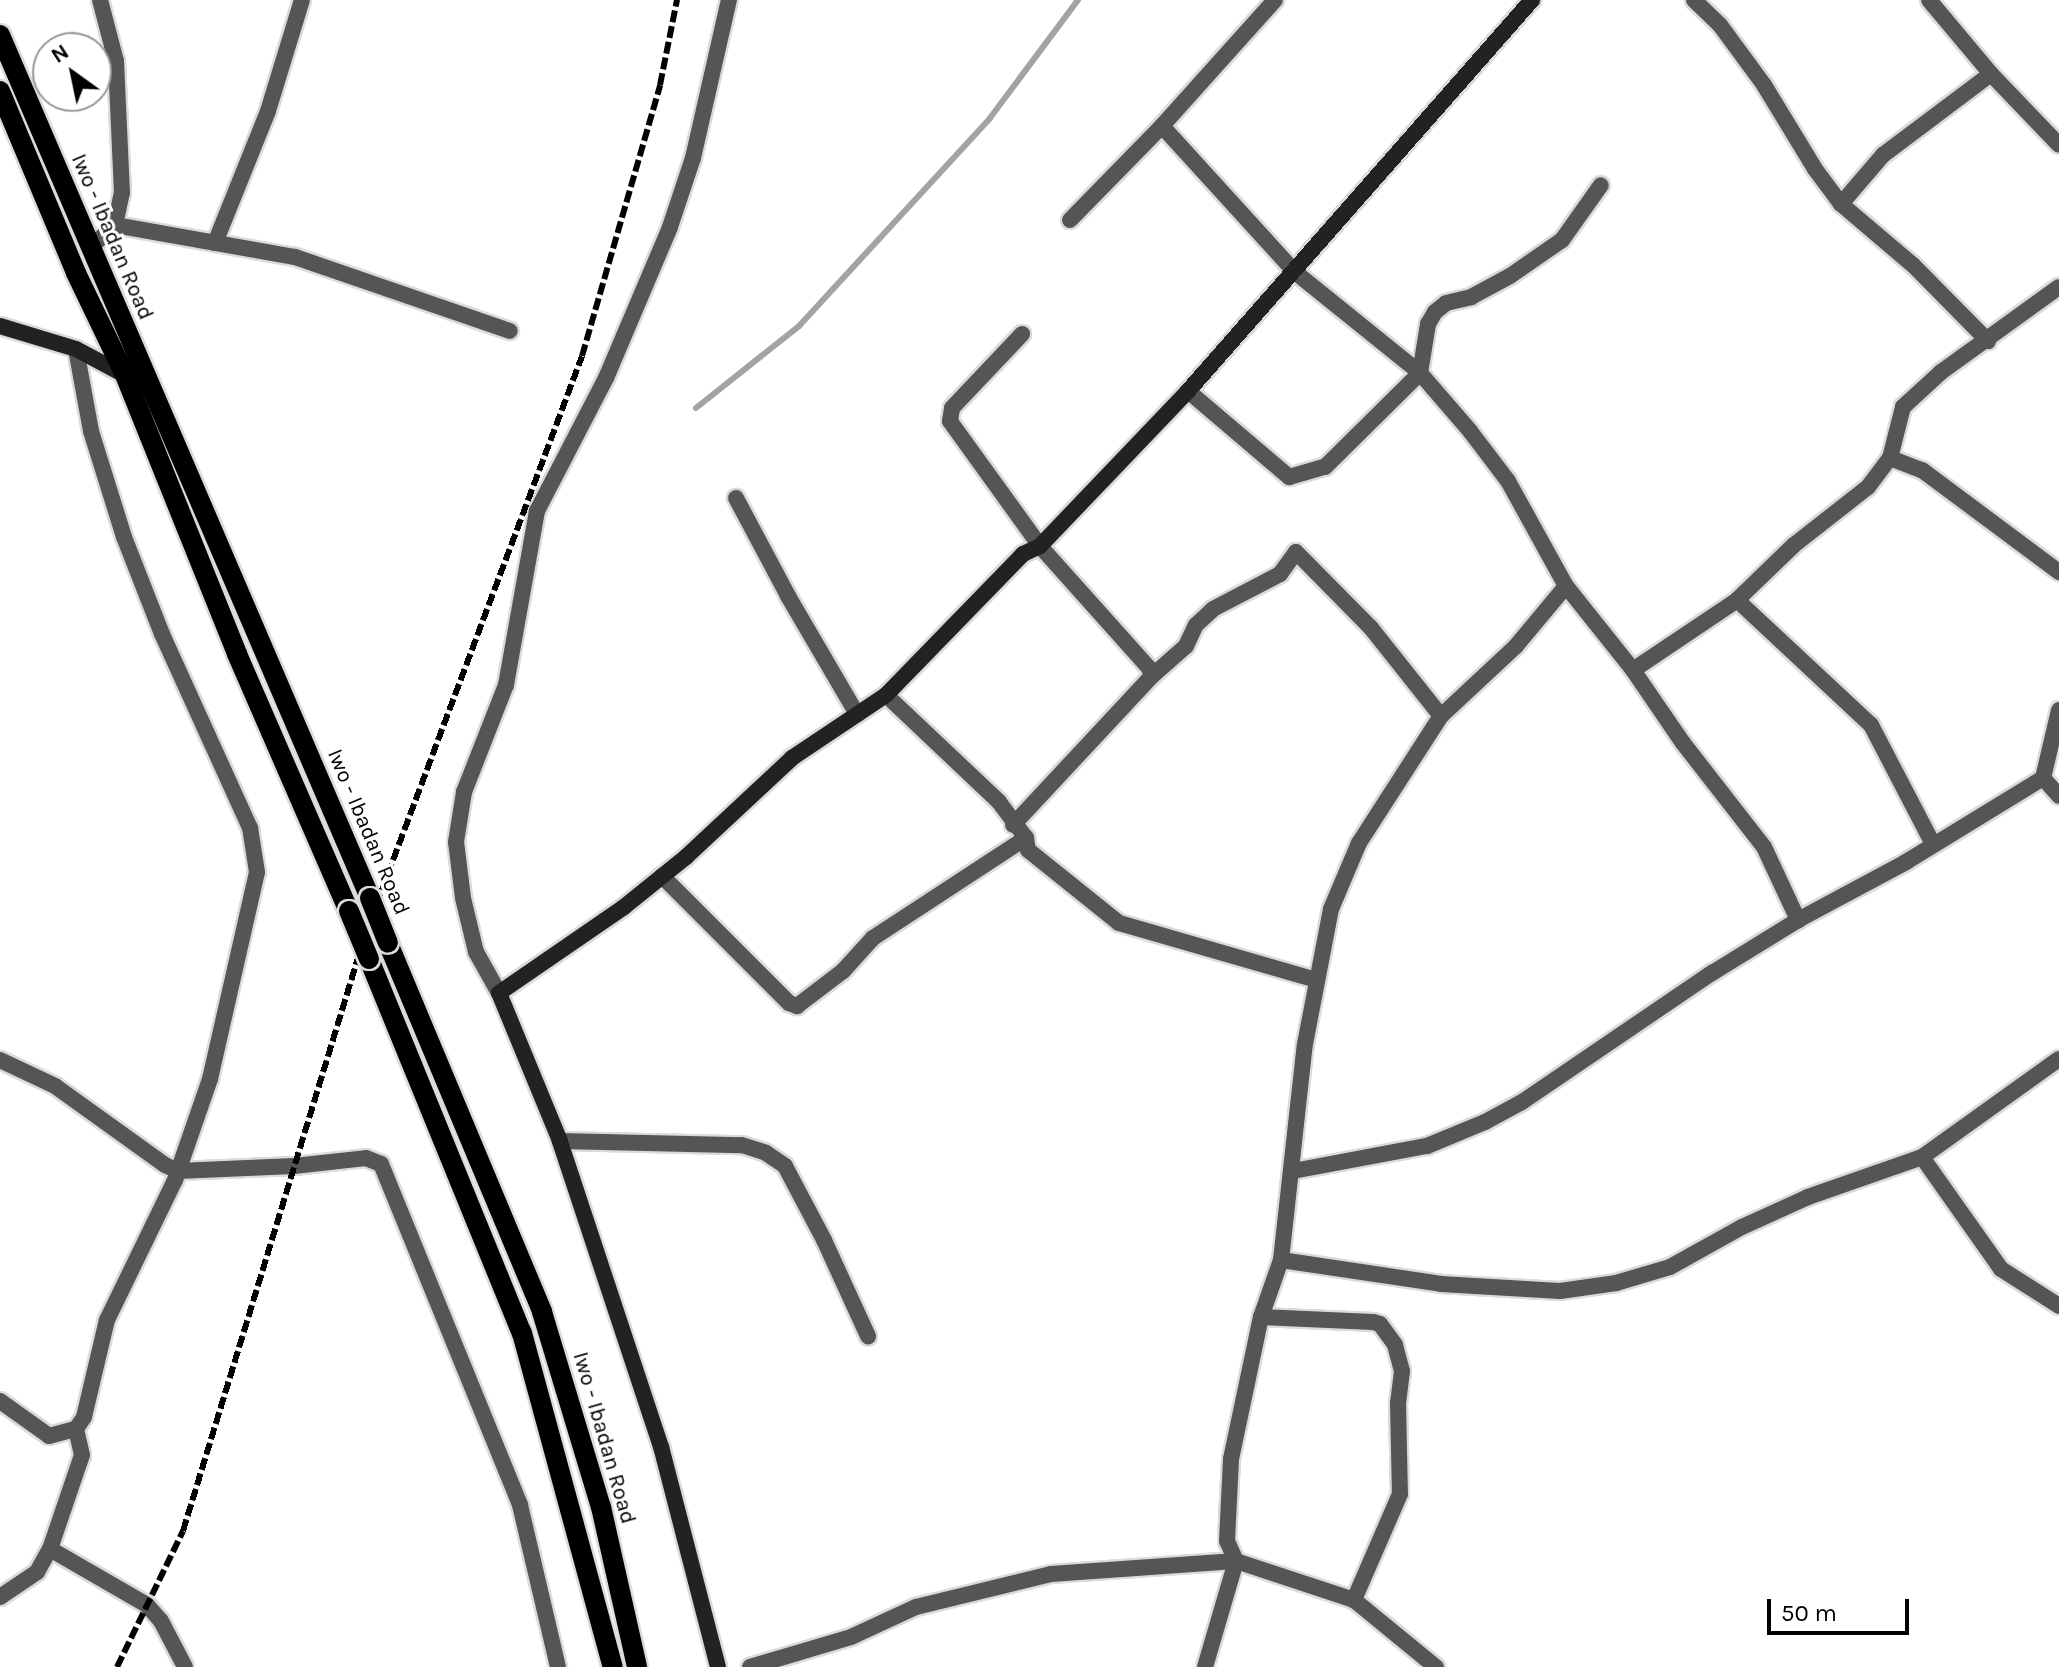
<!DOCTYPE html>
<html>
<head>
<meta charset="utf-8">
<style>
  body { margin:0 }
  #map { position:relative; width:2059px; height:1667px; overflow:hidden; background:#fff; font-family:Karla,sans-serif }
  div>[style] { position:absolute }
  .stream>* { height:6px; margin:-3px; padding:0 3px; transform-origin:3px; border-radius:3px; background:#a3a3a3 }
  .roads { filter:drop-shadow(2px 0 #dbdbdb) drop-shadow(-2px 0 #dbdbdb) drop-shadow(0 2px #dbdbdb) drop-shadow(0 -2px #dbdbdb) }
  .street>* { height:16px; margin:-8px; padding:0 8px; transform-origin:8px; border-radius:8px; background:#555 }
  .secondary>* { height:16px; margin:-8px; padding:0 8px; transform-origin:8px; border-radius:8px; background:#222 }
  .primary>* { height:20px; margin:-10px; padding:0 10px; transform-origin:10px; border-radius:10px; background:#000 }
  .rail>* { height:6px; margin-top:-3px; transform-origin:0; background:repeating-linear-gradient(90deg,#000 0 12px,transparent 0 16px) }
  .bridges { filter:drop-shadow(2px 0 #dbdbdb) drop-shadow(-2px 0 #dbdbdb) drop-shadow(0 2px #dbdbdb) drop-shadow(0 -2px #dbdbdb) }
  .primary-bridge>* { height:20px; margin:-10px; padding:0 10px; transform-origin:10px; border-radius:10px; background:#000 }
  span { translate:-50% -50%; white-space:nowrap; text-align:center; line-height:1.15; -webkit-text-stroke:6px #fff; paint-order:stroke }
  .street-label { font-size:22px; color:#000 }
  .north { position:absolute; left:32px; top:32px; width:80px; height:80px; box-sizing:border-box; background:#fff; border:2px solid #999; border-radius:50%; rotate:327deg; font-size:22px; font-weight:700; line-height:32px; text-align:center; color:#000 }
  .north::after { content:''; display:block; margin:auto; width:28px; height:36px; background:#000; clip-path:polygon(50% 0,100% 100%,50% 72%,0 100%) }
  .scale { position:absolute; left:1767px; top:1599px; width:142px; height:36px; box-sizing:border-box; border:4px solid #000; border-top:0; padding-left:10px; font-size:24px; line-height:28px; white-space:nowrap; color:#000; -webkit-text-stroke:6px #fff; paint-order:stroke }
</style>
</head>
<body>
<div id="map">
  <div class="stream">
    <div style="left:696px;top:408px;width:132px;rotate:-38.5deg"></div>
    <div style="left:799px;top:326px;width:282px;rotate:-47.4deg"></div>
    <div style="left:990px;top:118px;width:147px;rotate:-53.3deg"></div>
  </div>
  <div class="roads">
    <div class="street">
      <div style="left:1694px;top:0;width:36px;rotate:44deg"></div>
      <div style="left:1720px;top:25px;width:74px;rotate:53.7deg"></div>
      <div style="left:1764px;top:85px;width:98px;rotate:58.7deg"></div>
      <div style="left:1815px;top:169px;width:44px;rotate:53.4deg"></div>
      <div style="left:1841px;top:204px;width:94px;rotate:40.3deg"></div>
      <div style="left:1913px;top:265px;width:107px;rotate:45.4deg"></div>
      <div style="left:1929px;top:0;width:97px;rotate:50deg"></div>
      <div style="left:1991px;top:74px;width:98px;rotate:46.2deg"></div>
      <div style="left:1162px;top:126px;width:197px;rotate:47.7deg"></div>
      <div style="left:1295px;top:272px;width:161px;rotate:38.9deg"></div>
      <div style="left:1420px;top:373px;width:77px;rotate:49.2deg"></div>
      <div style="left:1470px;top:431px;width:63px;rotate:52.8deg"></div>
      <div style="left:1508px;top:481px;width:120px;rotate:61.1deg"></div>
      <div style="left:1566px;top:586px;width:107px;rotate:51.4deg"></div>
      <div style="left:1633px;top:670px;width:88px;rotate:55.6deg"></div>
      <div style="left:1683px;top:743px;width:132px;rotate:52.1deg"></div>
      <div style="left:1764px;top:847px;width:81px;rotate:65deg"></div>
      <div style="left:1841px;top:204px;width:65px;rotate:-49.4deg"></div>
      <div style="left:1883px;top:155px;width:135px;rotate:-36.9deg"></div>
      <div style="left:1070px;top:220px;width:132px;rotate:-45.6deg"></div>
      <div style="left:1162px;top:126px;width:169px;rotate:-48.1deg"></div>
      <div style="left:115px;top:225px;width:183px;rotate:10.1deg"></div>
      <div style="left:295px;top:257px;width:227px;rotate:19deg"></div>
      <div style="left:215px;top:243px;width:142px;rotate:-68.1deg"></div>
      <div style="left:268px;top:111px;width:116px;rotate:-73deg"></div>
      <div style="left:90px;top:248px;width:34px;rotate:-43deg"></div>
      <div style="left:115px;top:225px;width:33px;rotate:-78deg"></div>
      <div style="left:122px;top:193px;width:132px;rotate:-92.6deg"></div>
      <div style="left:116px;top:61px;width:63px;rotate:-104.7deg"></div>
      <div style="left:1188px;top:391px;width:133px;rotate:40.4deg"></div>
      <div style="left:1289px;top:477px;width:37px;rotate:-16deg"></div>
      <div style="left:1325px;top:467px;width:134px;rotate:-44.7deg"></div>
      <div style="left:1420px;top:373px;width:50px;rotate:-80.7deg"></div>
      <div style="left:1428px;top:324px;width:14px;rotate:-60deg"></div>
      <div style="left:1435px;top:312px;width:14px;rotate:-39deg"></div>
      <div style="left:1446px;top:303px;width:26px;rotate:-13deg"></div>
      <div style="left:1471px;top:297px;width:44px;rotate:-28.3deg"></div>
      <div style="left:1510px;top:276px;width:63px;rotate:-34.7deg"></div>
      <div style="left:1562px;top:240px;width:67px;rotate:-54.7deg"></div>
      <div style="left:1890px;top:458px;width:34px;rotate:21deg"></div>
      <div style="left:1922px;top:470px;width:171px;rotate:36.7deg"></div>
      <div style="left:736px;top:498px;width:111px;rotate:62deg"></div>
      <div style="left:788px;top:596px;width:137px;rotate:59.7deg"></div>
      <div style="left:1737px;top:600px;width:183px;rotate:43deg"></div>
      <div style="left:1871px;top:725px;width:134px;rotate:62.5deg"></div>
      <div style="left:1633px;top:670px;width:125px;rotate:-33.9deg"></div>
      <div style="left:1737px;top:600px;width:79px;rotate:-44deg"></div>
      <div style="left:1794px;top:545px;width:94px;rotate:-38.1deg"></div>
      <div style="left:1868px;top:487px;width:36px;rotate:-53deg"></div>
      <div style="left:1890px;top:458px;width:53px;rotate:-75.7deg"></div>
      <div style="left:1903px;top:407px;width:52px;rotate:-42.6deg"></div>
      <div style="left:1941px;top:372px;width:145px;rotate:-35.8deg"></div>
      <div style="left:1152px;top:676px;width:45px;rotate:-41.4deg"></div>
      <div style="left:1186px;top:646px;width:23px;rotate:-65deg"></div>
      <div style="left:1196px;top:625px;width:23px;rotate:-43deg"></div>
      <div style="left:1213px;top:609px;width:76px;rotate:-27.6deg"></div>
      <div style="left:1280px;top:574px;width:27px;rotate:-54deg"></div>
      <div style="left:1296px;top:552px;width:107px;rotate:45.4deg"></div>
      <div style="left:1371px;top:628px;width:112px;rotate:51.5deg"></div>
      <div style="left:886px;top:695px;width:156px;rotate:43.4deg"></div>
      <div style="left:999px;top:802px;width:45px;rotate:53.1deg"></div>
      <div style="left:1026px;top:838px;width:12px;rotate:81deg"></div>
      <div style="left:1028px;top:850px;width:117px;rotate:38.7deg"></div>
      <div style="left:1119px;top:923px;width:206px;rotate:16.1deg"></div>
      <div style="left:2059px;top:710px;width:70px;rotate:103.2deg"></div>
      <div style="left:2043px;top:778px;width:24px;rotate:48deg"></div>
      <div style="left:1013px;top:825px;width:204px;rotate:-47deg"></div>
      <div style="left:1152px;top:676px;width:9px;rotate:-111deg"></div>
      <div style="left:1149px;top:668px;width:164px;rotate:-131.8deg"></div>
      <div style="left:1040px;top:546px;width:154px;rotate:-125.8deg"></div>
      <div style="left:950px;top:421px;width:13px;rotate:-81deg"></div>
      <div style="left:952px;top:408px;width:102px;rotate:-46.6deg"></div>
      <div style="left:662px;top:876px;width:180px;rotate:45deg"></div>
      <div style="left:789px;top:1003px;width:9px;rotate:21deg"></div>
      <div style="left:797px;top:1006px;width:58px;rotate:-37.3deg"></div>
      <div style="left:843px;top:971px;width:45px;rotate:-47.7deg"></div>
      <div style="left:873px;top:938px;width:183px;rotate:-33.2deg"></div>
      <div style="left:499px;top:993px;width:47px;rotate:-119.3deg"></div>
      <div style="left:476px;top:952px;width:56px;rotate:-103.5deg"></div>
      <div style="left:463px;top:898px;width:56px;rotate:-97.1deg"></div>
      <div style="left:456px;top:842px;width:51px;rotate:-80.9deg"></div>
      <div style="left:464px;top:792px;width:115px;rotate:-68.6deg"></div>
      <div style="left:506px;top:685px;width:177px;rotate:-79.9deg"></div>
      <div style="left:537px;top:511px;width:150px;rotate:-62.6deg"></div>
      <div style="left:606px;top:378px;width:164px;rotate:-67deg"></div>
      <div style="left:670px;top:227px;width:73px;rotate:-71.6deg"></div>
      <div style="left:693px;top:158px;width:162px;rotate:-77.2deg"></div>
      <div style="left:0;top:1060px;width:61px;rotate:25.3deg"></div>
      <div style="left:55px;top:1086px;width:135px;rotate:35.7deg"></div>
      <div style="left:165px;top:1165px;width:14px;rotate:25deg"></div>
      <div style="left:178px;top:1171px;width:116px;rotate:-2.5deg"></div>
      <div style="left:294px;top:1166px;width:72px;rotate:-6.3deg"></div>
      <div style="left:366px;top:1158px;width:16px;rotate:22deg"></div>
      <div style="left:381px;top:1164px;width:368px;rotate:67.8deg"></div>
      <div style="left:520px;top:1505px;width:166px;rotate:76.8deg"></div>
      <div style="left:560px;top:1141px;width:182px;rotate:1.3deg"></div>
      <div style="left:742px;top:1145px;width:25px;rotate:18deg"></div>
      <div style="left:766px;top:1153px;width:23px;rotate:34deg"></div>
      <div style="left:785px;top:1166px;width:84px;rotate:62.2deg"></div>
      <div style="left:824px;top:1240px;width:106px;rotate:65.4deg"></div>
      <div style="left:1922px;top:1157px;width:137px;rotate:54.8deg"></div>
      <div style="left:2001px;top:1269px;width:69px;rotate:32.5deg"></div>
      <div style="left:1293px;top:1171px;width:136px;rotate:-10.6deg"></div>
      <div style="left:1427px;top:1146px;width:63px;rotate:-22.5deg"></div>
      <div style="left:1485px;top:1122px;width:42px;rotate:-28.4deg"></div>
      <div style="left:1522px;top:1102px;width:230px;rotate:-34.2deg"></div>
      <div style="left:1712px;top:973px;width:101px;rotate:-31.6deg"></div>
      <div style="left:1798px;top:920px;width:123px;rotate:-28.2deg"></div>
      <div style="left:1906px;top:862px;width:161px;rotate:-31.5deg"></div>
      <div style="left:1281px;top:1260px;width:162px;rotate:8.5deg"></div>
      <div style="left:1441px;top:1284px;width:119px;rotate:3.4deg"></div>
      <div style="left:1560px;top:1291px;width:57px;rotate:-8.1deg"></div>
      <div style="left:1616px;top:1283px;width:56px;rotate:-16.5deg"></div>
      <div style="left:1670px;top:1267px;width:82px;rotate:-29.1deg"></div>
      <div style="left:1742px;top:1227px;width:72px;rotate:-24.4deg"></div>
      <div style="left:1808px;top:1197px;width:121px;rotate:-19.3deg"></div>
      <div style="left:1922px;top:1157px;width:168px;rotate:-35.6deg"></div>
      <div style="left:1261px;top:1317px;width:112px;rotate:2.6deg"></div>
      <div style="left:1373px;top:1322px;width:7px;rotate:16deg"></div>
      <div style="left:1380px;top:1324px;width:26px;rotate:54deg"></div>
      <div style="left:1395px;top:1345px;width:27px;rotate:75deg"></div>
      <div style="left:1402px;top:1371px;width:31px;rotate:97deg"></div>
      <div style="left:1398px;top:1402px;width:92px;rotate:88.8deg"></div>
      <div style="left:1400px;top:1494px;width:116px;rotate:113.5deg"></div>
      <div style="left:0;top:1401px;width:60px;rotate:35.5deg"></div>
      <div style="left:49px;top:1436px;width:28px;rotate:-15deg"></div>
      <div style="left:76px;top:1429px;width:14px;rotate:-56deg"></div>
      <div style="left:84px;top:1417px;width:100px;rotate:-76.7deg"></div>
      <div style="left:107px;top:1320px;width:156px;rotate:-64.1deg"></div>
      <div style="left:175px;top:1180px;width:107px;rotate:-70.9deg"></div>
      <div style="left:210px;top:1079px;width:212px;rotate:-77.2deg"></div>
      <div style="left:257px;top:872px;width:45px;rotate:-99deg"></div>
      <div style="left:250px;top:828px;width:213px;rotate:-114.4deg"></div>
      <div style="left:162px;top:634px;width:104px;rotate:-111.4deg"></div>
      <div style="left:124px;top:537px;width:111px;rotate:-107.3deg"></div>
      <div style="left:91px;top:431px;width:83px;rotate:-100.4deg"></div>
      <div style="left:50px;top:1549px;width:112px;rotate:30deg"></div>
      <div style="left:147px;top:1605px;width:21px;rotate:49deg"></div>
      <div style="left:161px;top:1621px;width:52px;rotate:62.4deg"></div>
      <div style="left:0;top:1597px;width:45px;rotate:-34deg"></div>
      <div style="left:37px;top:1572px;width:26px;rotate:-61deg"></div>
      <div style="left:50px;top:1549px;width:99px;rotate:-71.2deg"></div>
      <div style="left:82px;top:1455px;width:27px;rotate:-103deg"></div>
      <div style="left:750px;top:1667px;width:105px;rotate:-16.5deg"></div>
      <div style="left:851px;top:1637px;width:72px;rotate:-24.8deg"></div>
      <div style="left:916px;top:1607px;width:139px;rotate:-13.7deg"></div>
      <div style="left:1051px;top:1574px;width:185px;rotate:-4deg"></div>
      <div style="left:1236px;top:1561px;width:124px;rotate:18.3deg"></div>
      <div style="left:1354px;top:1600px;width:106px;rotate:39.3deg"></div>
      <div style="left:1205px;top:1667px;width:110px;rotate:-73.7deg"></div>
      <div style="left:1236px;top:1561px;width:22px;rotate:-114deg"></div>
      <div style="left:1227px;top:1541px;width:82px;rotate:-87.2deg"></div>
      <div style="left:1231px;top:1459px;width:145px;rotate:-78.1deg"></div>
      <div style="left:1261px;top:1317px;width:60px;rotate:-70.7deg"></div>
      <div style="left:1281px;top:1260px;width:217px;rotate:-83.7deg"></div>
      <div style="left:1305px;top:1044px;width:137px;rotate:-79.1deg"></div>
      <div style="left:1331px;top:909px;width:72px;rotate:-67deg"></div>
      <div style="left:1359px;top:843px;width:151px;rotate:-57.2deg"></div>
      <div style="left:1441px;top:716px;width:103px;rotate:-43deg"></div>
      <div style="left:1516px;top:646px;width:78px;rotate:-50.2deg"></div>
    </div>
    <div class="secondary">
      <div style="left:0;top:326px;width:79px;rotate:16.8deg"></div>
      <div style="left:76px;top:349px;width:55px;rotate:28deg"></div>
      <div style="left:718px;top:1667px;width:227px;rotate:-104.5deg"></div>
      <div style="left:661px;top:1447px;width:322px;rotate:-108.3deg"></div>
      <div style="left:560px;top:1141px;width:160px;rotate:-112.4deg"></div>
      <div style="left:499px;top:993px;width:152px;rotate:-34.5deg"></div>
      <div style="left:624px;top:907px;width:80px;rotate:-38.9deg"></div>
      <div style="left:686px;top:857px;width:145px;rotate:-43deg"></div>
      <div style="left:792px;top:758px;width:113px;rotate:-33.8deg"></div>
      <div style="left:886px;top:695px;width:197px;rotate:-45.8deg"></div>
      <div style="left:1023px;top:554px;width:19px;rotate:-25deg"></div>
      <div style="left:1040px;top:546px;width:214px;rotate:-46.3deg"></div>
      <div style="left:1188px;top:391px;width:521px;rotate:-48.66deg"></div>
    </div>
    <div class="primary">
      <div style="left:0;top:35px;width:939px;rotate:66.79deg"></div>
      <div style="left:0;top:91px;width:197px;rotate:67.3deg"></div>
      <div style="left:76px;top:273px;width:113px;rotate:64.3deg"></div>
      <div style="left:125px;top:375px;width:301px;rotate:68.1deg"></div>
      <div style="left:237px;top:654px;width:280px;rotate:66.5deg"></div>
      <div style="left:388px;top:943px;width:400px;rotate:67.3deg"></div>
      <div style="left:542px;top:1312px;width:204px;rotate:73.2deg"></div>
      <div style="left:601px;top:1507px;width:164px;rotate:77.3deg"></div>
      <div style="left:369px;top:959px;width:404px;rotate:67.8deg"></div>
      <div style="left:522px;top:1333px;width:346px;rotate:74.8deg"></div>
    </div>
  </div>
  <div class="rail">
    <div style="left:117px;top:1667px;width:151px;rotate:-64.1deg"></div>
    <div style="left:183px;top:1531px;width:623px;rotate:-73.02deg"></div>
    <div style="left:365px;top:935px;width:618px;rotate:-69.45deg"></div>
    <div style="left:582px;top:356px;width:282px;rotate:-73.9deg"></div>
    <div style="left:660px;top:85px;width:87px;rotate:-78.7deg"></div>
  </div>
  <div class="bridges">
    <div class="primary-bridge">
      <div style="left:370px;top:898px;width:48px;rotate:68.2deg"></div>
      <div style="left:349px;top:911px;width:52px;rotate:67.4deg"></div>
    </div>
  </div>
  <div class="street-label">
    <span style="left:112px;top:237px;rotate:67deg">Iwo - Ibadan Road</span>
    <span style="left:368px;top:832px;rotate:67deg">Iwo - Ibadan Road</span>
    <span style="left:604px;top:1438px;rotate:74deg">Iwo - Ibadan Road</span>
  </div>
  <div class="north">N</div>
  <div class="scale">50 m</div>
</div>
</body>
</html>
